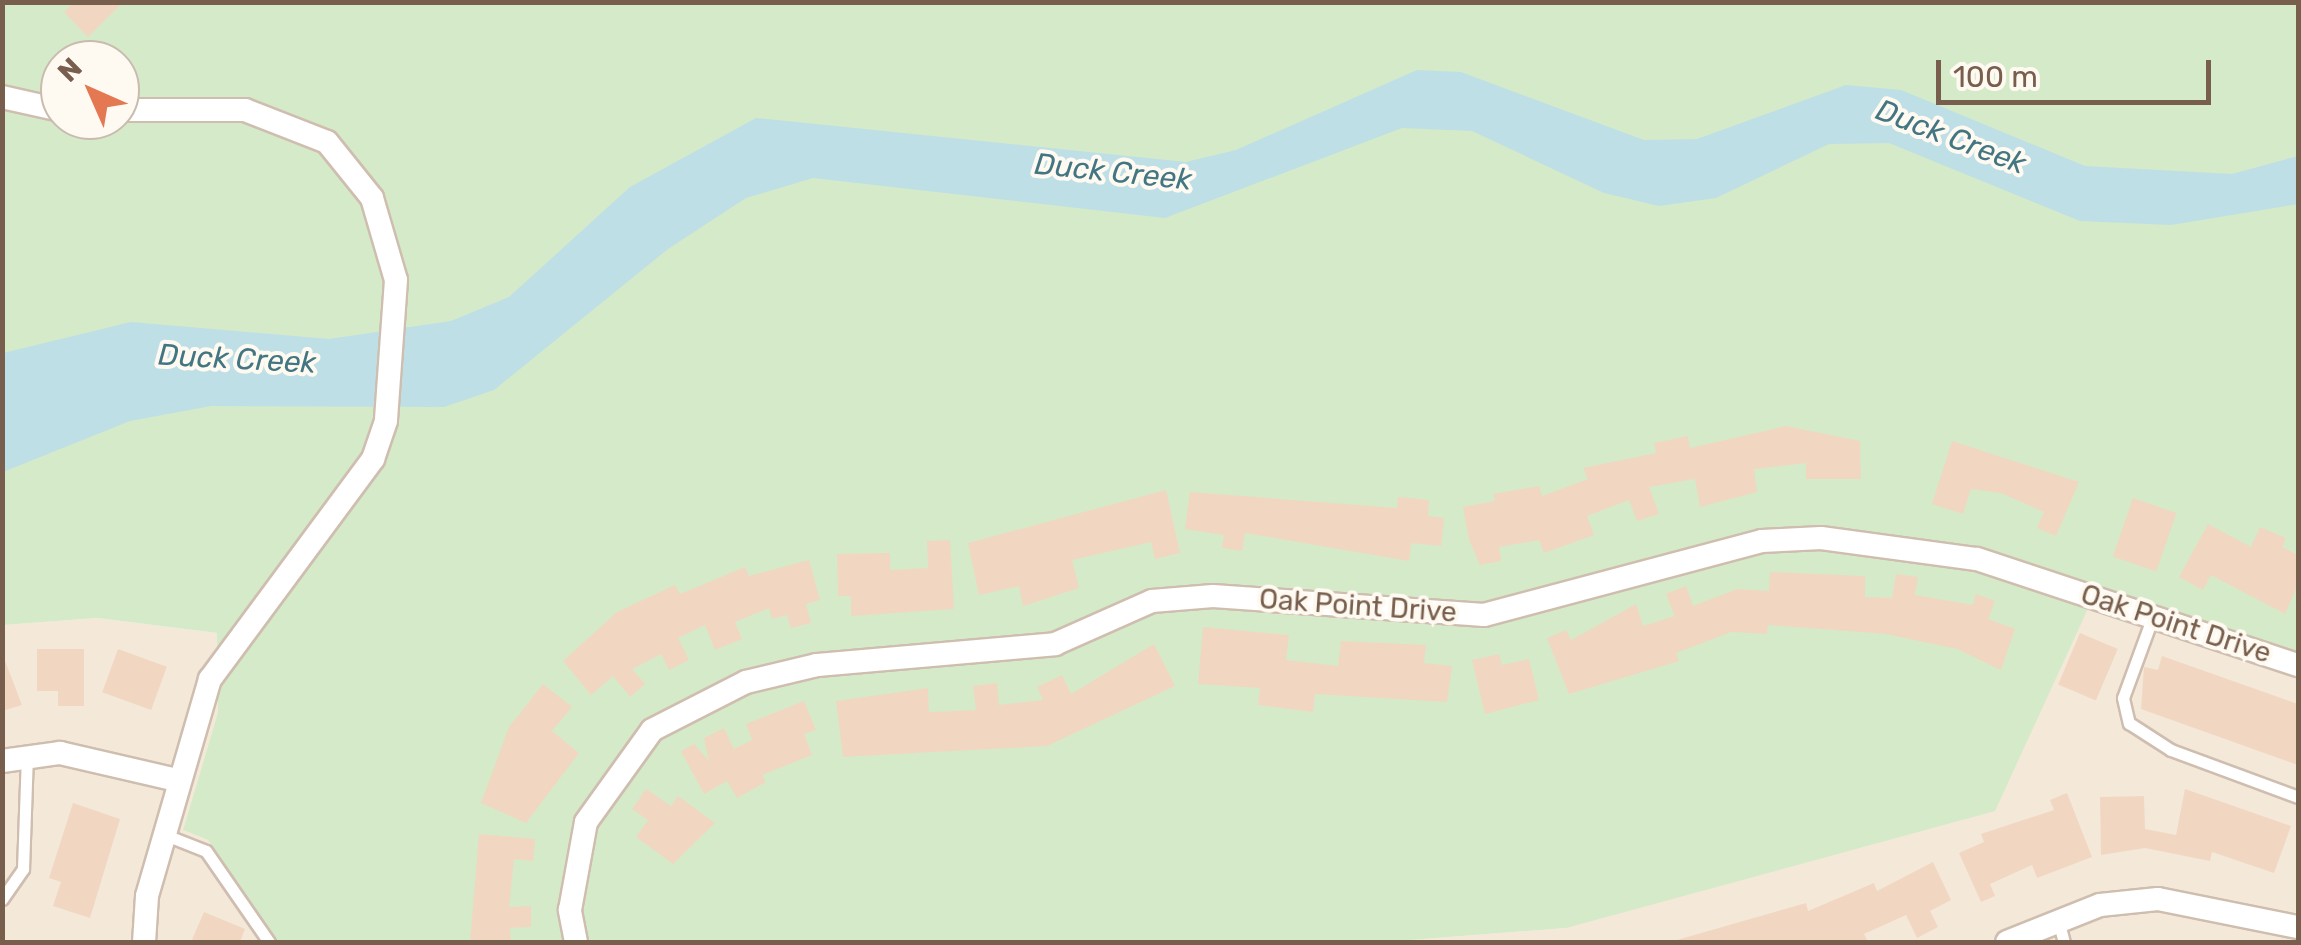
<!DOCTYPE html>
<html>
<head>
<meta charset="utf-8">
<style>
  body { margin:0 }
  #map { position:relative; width:2301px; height:945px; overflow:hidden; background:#fcf6ea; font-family:Rubik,sans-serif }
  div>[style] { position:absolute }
  .residential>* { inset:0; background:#f4e8d9 }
  .green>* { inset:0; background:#d5eac8 }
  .water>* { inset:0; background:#bedfe6 }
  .building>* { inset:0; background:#f1d7c2; transform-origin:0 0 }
  .roads { filter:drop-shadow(2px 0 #cfbeaf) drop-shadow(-2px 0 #cfbeaf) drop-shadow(0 2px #cfbeaf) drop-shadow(0 -2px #cfbeaf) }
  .lane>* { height:11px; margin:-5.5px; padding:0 5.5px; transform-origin:5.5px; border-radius:5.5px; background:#fff }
  .street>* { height:22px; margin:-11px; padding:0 11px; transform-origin:11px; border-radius:11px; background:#fff }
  span { translate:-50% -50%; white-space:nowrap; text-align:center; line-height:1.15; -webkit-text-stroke:8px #fffaf1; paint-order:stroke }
  .street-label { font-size:28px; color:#775e4d }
  .water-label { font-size:30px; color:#437683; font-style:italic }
  .frame { position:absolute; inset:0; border:5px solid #775e4d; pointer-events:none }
  .north { position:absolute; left:40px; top:40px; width:100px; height:100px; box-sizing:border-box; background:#fffaf1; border:2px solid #c9bcaf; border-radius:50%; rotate:315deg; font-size:28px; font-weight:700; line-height:40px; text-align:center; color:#775e4d }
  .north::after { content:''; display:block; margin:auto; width:35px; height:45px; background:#e37853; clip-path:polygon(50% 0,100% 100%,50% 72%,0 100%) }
  .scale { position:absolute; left:1936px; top:60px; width:275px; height:45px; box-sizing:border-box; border:5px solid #775e4d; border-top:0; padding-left:12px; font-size:30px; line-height:35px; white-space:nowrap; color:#775e4d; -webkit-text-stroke:8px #fffaf1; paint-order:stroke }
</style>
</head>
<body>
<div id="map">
  <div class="residential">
    <div style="clip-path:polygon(2097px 588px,2298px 659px,2298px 942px,1384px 942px,1566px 928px)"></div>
    <div style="clip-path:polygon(97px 618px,217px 633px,218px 712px,183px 830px,208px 840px,276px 942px,3px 942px,3px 625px)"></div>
  </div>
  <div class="green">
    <div style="clip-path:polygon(evenodd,3px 3px,2298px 3px,2298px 659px,2097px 589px,1995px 811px,1566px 928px,1384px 942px,276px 942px,208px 840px,183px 830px,218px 712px,217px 633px,97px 618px,3px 625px,3px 3px,60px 60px,120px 60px,120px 120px,60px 120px,60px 60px)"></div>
  </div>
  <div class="water">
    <div style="clip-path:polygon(1417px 70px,1461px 72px,1644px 140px,1697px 139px,1846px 85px,1901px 90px,2085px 166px,2232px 174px,2298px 156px,2298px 204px,2171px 225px,2080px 221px,1889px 143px,1829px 144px,1716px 198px,1659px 206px,1604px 193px,1472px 131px,1402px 128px,1165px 218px,813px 178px,746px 198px,668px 249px,494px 390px,444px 407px,211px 406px,130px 421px,3px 472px,3px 353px,131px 322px,329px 339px,451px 321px,509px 297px,630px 187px,756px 118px,1186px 162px,1236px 150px)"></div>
  </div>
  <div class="building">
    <div style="clip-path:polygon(74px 2px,123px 2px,88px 37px,64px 12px)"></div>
    <div style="clip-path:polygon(1786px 426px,1860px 441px,1861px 479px,1806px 479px,1806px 463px,1754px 469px,1757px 492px,1700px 507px,1695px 479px,1649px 487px,1659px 514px,1637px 521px,1629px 500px,1587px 516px,1594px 535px,1544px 553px,1539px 540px,1499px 547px,1501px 561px,1480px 565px,1469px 540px,1463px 507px,1495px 501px,1493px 494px,1539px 486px,1542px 496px,1588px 479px,1583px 468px,1656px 453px,1654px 443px,1688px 436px,1690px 448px)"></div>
    <div style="clip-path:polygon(1952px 441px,2079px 482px,2056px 536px,2037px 528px,2044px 512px,2001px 493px,1971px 489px,1963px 514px,1932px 504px)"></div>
    <div style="clip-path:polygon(1166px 490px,1180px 553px,1155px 559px,1151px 542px,1072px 560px,1079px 588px,1023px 606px,1019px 586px,979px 595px,968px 543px)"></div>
    <div style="clip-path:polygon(1190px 492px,1397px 508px,1398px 497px,1429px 500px,1428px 516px,1444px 518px,1441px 546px,1411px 543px,1409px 561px,1245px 533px,1242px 551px,1222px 548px,1224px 535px,1185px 529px)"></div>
    <div style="left:2133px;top:498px;width:46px;height:62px;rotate:19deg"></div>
    <div style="clip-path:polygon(2208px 524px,2251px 547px,2260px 527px,2286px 538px,2282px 547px,2298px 555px,2298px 584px,2285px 614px,2211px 575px,2203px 590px,2179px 577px)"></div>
    <div style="clip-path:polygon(950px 540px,954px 609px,851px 616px,851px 596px,838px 596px,837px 554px,890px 553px,890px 570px,928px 568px,927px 541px)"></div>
    <div style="clip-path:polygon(809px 560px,820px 600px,806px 604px,811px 623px,791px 628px,787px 615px,772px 619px,769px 608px,735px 622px,742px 639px,715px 650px,705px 625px,678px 638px,689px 660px,669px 670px,661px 654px,632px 669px,645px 684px,630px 697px,613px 676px,591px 695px,563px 661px,617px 612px,675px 585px,680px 594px,745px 567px,749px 576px)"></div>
    <div style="clip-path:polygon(1770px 572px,1865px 576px,1865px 597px,1892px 598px,1896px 574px,1918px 577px,1915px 595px,1973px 605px,1976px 594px,1995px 601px,1988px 619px,2015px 629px,2001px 670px,1957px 649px,1886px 634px,1768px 625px,1767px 634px,1731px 632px,1676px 653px,1679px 661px,1569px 694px,1547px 638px,1566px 630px,1571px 640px,1636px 604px,1643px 626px,1675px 616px,1666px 594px,1686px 586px,1693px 606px,1737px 589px,1769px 591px)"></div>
    <div style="clip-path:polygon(1203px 627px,1289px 635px,1286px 660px,1338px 666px,1341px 641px,1426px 645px,1424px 663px,1452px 666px,1447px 702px,1315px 694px,1313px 712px,1258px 705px,1260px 688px,1198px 684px)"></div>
    <div style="left:2080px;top:633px;width:41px;height:56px;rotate:23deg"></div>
    <div style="clip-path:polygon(1154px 644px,1175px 686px,1047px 746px,843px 757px,836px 701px,928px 688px,929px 712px,976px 710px,973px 686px,997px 683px,999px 705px,1043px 700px,1037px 687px,1062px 675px,1071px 694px)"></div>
    <div style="clip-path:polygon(37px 649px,84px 649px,84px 706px,58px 706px,58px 691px,37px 691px)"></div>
    <div style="left:118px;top:649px;width:52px;height:46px;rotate:20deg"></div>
    <div style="clip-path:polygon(2px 653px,22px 705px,2px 711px)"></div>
    <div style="clip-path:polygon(1499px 654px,1502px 665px,1529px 659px,1539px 700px,1485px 714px,1472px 660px)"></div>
    <div style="clip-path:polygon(2162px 656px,2298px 704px,2298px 765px,2141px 709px,2144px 667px,2158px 670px)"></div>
    <div style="clip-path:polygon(543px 684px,572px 707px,552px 731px,579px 753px,526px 823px,481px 803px,509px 727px)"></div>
    <div style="clip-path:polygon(804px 701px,816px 730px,804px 734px,812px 755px,762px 775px,766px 782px,737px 798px,727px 781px,704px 794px,681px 751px,694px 744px,709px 761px,704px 738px,724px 728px,734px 749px,752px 740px,746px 724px)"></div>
    <div style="clip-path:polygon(646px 789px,671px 806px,678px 796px,715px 823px,673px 864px,636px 837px,648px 820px,632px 809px)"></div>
    <div style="clip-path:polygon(2185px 789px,2291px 826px,2274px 873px,2212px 852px,2210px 861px,2145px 848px,2101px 855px,2100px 797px,2144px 796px,2145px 829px,2176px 835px)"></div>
    <div style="clip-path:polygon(2067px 793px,2092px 857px,2037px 878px,2032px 865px,1990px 884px,1995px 896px,1981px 902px,1959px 853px,1984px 842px,1981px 834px,2054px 810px,2050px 800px)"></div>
    <div style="clip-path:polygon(73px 803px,120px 819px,90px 918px,53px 906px,61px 882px,49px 878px)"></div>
    <div style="clip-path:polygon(479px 834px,535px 839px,533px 861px,514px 859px,509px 907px,531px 906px,531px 927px,510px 928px,511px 942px,470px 942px)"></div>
    <div style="clip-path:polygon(1933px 862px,1951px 900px,1930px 911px,1938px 927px,1917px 938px,1906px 915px,1864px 934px,1868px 942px,1670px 942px,1806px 903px,1808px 911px,1874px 883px,1877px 891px)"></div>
    <div style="clip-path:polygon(204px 912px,245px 929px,240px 942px,191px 942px)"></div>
  </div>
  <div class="roads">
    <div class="lane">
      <div style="left:2153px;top:616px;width:87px;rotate:110.1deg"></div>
      <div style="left:2123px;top:698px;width:26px;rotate:77deg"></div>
      <div style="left:2129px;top:723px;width:50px;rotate:32.7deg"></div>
      <div style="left:2171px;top:750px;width:135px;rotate:20.3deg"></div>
      <div style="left:163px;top:834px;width:46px;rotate:21.6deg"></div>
      <div style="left:206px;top:851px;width:111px;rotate:55.3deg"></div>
      <div style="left:2px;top:899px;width:37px;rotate:-55deg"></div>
      <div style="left:23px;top:869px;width:113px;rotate:-88deg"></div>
      <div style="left:2058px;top:920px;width:23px;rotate:75deg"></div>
    </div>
    <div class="street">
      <div style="left:2px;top:97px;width:59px;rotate:12.6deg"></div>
      <div style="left:120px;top:110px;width:125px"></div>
      <div style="left:245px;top:110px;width:88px;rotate:21.3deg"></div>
      <div style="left:327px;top:142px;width:72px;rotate:51.2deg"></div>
      <div style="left:372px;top:198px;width:85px;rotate:73.7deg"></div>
      <div style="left:396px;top:280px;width:141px;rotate:94.1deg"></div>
      <div style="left:386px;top:421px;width:40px;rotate:108.9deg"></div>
      <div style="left:373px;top:459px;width:274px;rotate:126.5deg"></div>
      <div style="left:210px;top:679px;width:226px;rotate:106.2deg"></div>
      <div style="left:147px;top:896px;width:46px;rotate:93.7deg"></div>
      <div style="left:2px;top:761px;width:59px;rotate:-7.9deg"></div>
      <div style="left:60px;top:753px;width:120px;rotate:13deg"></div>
      <div style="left:576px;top:942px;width:33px;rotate:-101deg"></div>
      <div style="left:570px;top:910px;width:89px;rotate:-79.7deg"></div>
      <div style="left:586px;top:822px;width:113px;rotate:-54.3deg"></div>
      <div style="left:652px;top:730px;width:106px;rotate:-27.1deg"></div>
      <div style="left:746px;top:682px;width:73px;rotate:-13.5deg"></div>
      <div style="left:817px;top:665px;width:239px;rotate:-5deg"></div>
      <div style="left:1055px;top:644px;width:106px;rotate:-23.9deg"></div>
      <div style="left:1152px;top:601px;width:61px;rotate:-4.7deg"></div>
      <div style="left:1213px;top:596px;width:272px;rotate:4deg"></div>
      <div style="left:1484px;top:615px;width:288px;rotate:-14.9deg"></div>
      <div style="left:1762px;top:541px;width:59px;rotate:-2.9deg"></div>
      <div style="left:1821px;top:538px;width:157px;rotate:7.7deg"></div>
      <div style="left:1977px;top:559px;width:338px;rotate:18.3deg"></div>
      <div style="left:2007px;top:942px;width:100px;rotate:-21.7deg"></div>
      <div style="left:2100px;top:905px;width:58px;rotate:-5.9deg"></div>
      <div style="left:2158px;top:899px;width:142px;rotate:11.4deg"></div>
    </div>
  </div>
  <div class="street-label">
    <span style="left:1358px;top:606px;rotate:4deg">Oak Point Drive</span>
    <span style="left:2176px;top:624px;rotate:18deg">Oak Point Drive</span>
  </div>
  <div class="water-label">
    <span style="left:1951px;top:137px;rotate:21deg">Duck Creek</span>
    <span style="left:1113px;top:172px;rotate:6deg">Duck Creek</span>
    <span style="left:237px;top:359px;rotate:3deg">Duck Creek</span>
  </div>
  <div class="frame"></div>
  <div class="north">N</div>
  <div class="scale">100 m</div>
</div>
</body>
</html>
